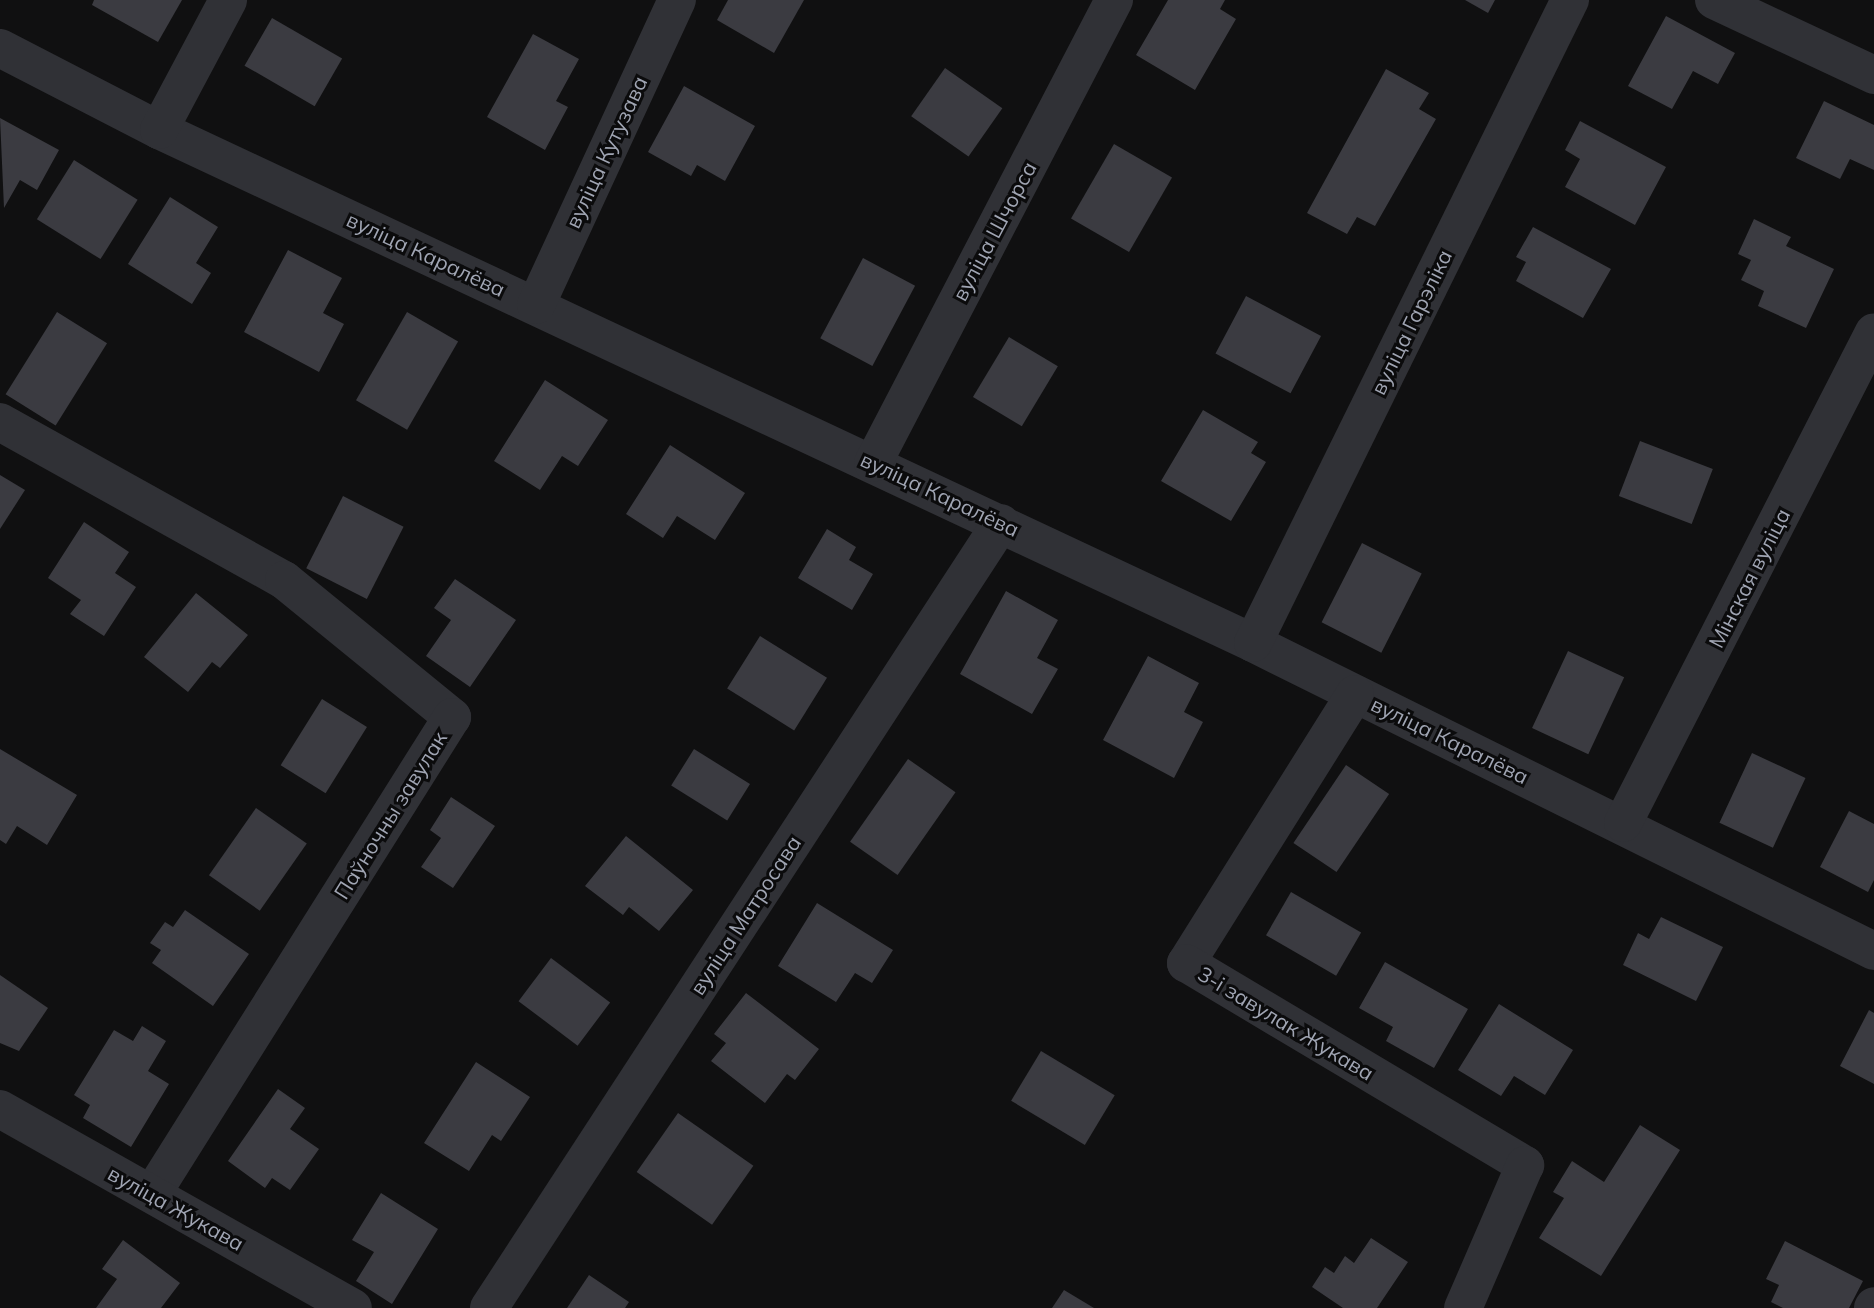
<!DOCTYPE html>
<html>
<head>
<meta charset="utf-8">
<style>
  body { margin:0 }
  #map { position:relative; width:1874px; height:1308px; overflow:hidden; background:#101011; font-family:Mulish,sans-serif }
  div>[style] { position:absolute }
  .building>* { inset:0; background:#3b3b41; transform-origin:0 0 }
  .minor>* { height:38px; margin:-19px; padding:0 19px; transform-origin:19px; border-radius:19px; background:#303136 }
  span { translate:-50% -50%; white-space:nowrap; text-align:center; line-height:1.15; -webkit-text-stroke:6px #0b0b0c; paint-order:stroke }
  .street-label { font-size:21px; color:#a0a5b3 }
</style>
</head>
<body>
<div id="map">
  <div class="building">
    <div style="clip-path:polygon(94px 0,182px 0,158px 42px,92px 5px)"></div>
    <div style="clip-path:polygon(728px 0,804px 0,774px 53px,717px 20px)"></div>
    <div style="clip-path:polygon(1168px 0,1225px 0,1220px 9px,1236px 19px,1195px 90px,1136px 55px)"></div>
    <div style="clip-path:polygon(1465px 0,1495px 0,1488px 13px)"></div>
    <div style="clip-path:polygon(1666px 16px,1735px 53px,1718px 84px,1693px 71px,1672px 109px,1628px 86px)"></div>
    <div style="left:272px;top:18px;width:81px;height:55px;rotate:30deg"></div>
    <div style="clip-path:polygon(533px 34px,579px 59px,556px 101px,568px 107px,545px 150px,487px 117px)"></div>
    <div style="left:945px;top:68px;width:70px;height:59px;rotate:35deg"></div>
    <div style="clip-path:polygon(1386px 69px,1429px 93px,1419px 109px,1436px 119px,1375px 226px,1357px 217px,1347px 234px,1307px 213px)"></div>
    <div style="clip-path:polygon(684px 86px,755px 126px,725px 181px,697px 165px,691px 176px,648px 152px)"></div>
    <div style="clip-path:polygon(1824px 101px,1874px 125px,1874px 170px,1850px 159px,1840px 179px,1796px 158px)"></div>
    <div style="clip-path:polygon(0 118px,59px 150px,37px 190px,20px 180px,4px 208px)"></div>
    <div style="clip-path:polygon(1580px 121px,1666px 167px,1635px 225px,1565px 187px,1580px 159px,1565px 150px)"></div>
    <div style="left:1114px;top:144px;width:67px;height:86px;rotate:30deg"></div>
    <div style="left:74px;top:160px;width:75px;height:70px;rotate:32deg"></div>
    <div style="clip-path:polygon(170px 197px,218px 227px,196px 263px,211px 273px,192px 304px,128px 264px)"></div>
    <div style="clip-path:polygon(1754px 219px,1791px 237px,1786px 246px,1834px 269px,1806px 328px,1758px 306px,1764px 291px,1741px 280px,1751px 260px,1738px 254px)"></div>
    <div style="clip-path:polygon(1533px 227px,1611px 269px,1583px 318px,1516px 281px,1526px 262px,1516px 257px)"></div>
    <div style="clip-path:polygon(288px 250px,342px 278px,323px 313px,344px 324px,319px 372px,244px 332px)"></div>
    <div style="left:863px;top:258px;width:59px;height:91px;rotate:28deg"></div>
    <div style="left:1246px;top:296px;width:85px;height:65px;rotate:28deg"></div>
    <div style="left:57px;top:312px;width:59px;height:97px;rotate:32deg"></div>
    <div style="left:407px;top:312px;width:59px;height:102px;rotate:30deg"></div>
    <div style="left:1009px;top:337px;width:57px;height:70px;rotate:31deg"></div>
    <div style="clip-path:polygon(545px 380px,608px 420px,578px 466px,562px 456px,540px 490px,494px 461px)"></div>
    <div style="clip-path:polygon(1203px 410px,1258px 442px,1251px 453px,1266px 462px,1231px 521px,1161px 481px)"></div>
    <div style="left:1640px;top:441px;width:78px;height:59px;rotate:21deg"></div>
    <div style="clip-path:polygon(670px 445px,745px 493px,715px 540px,677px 516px,663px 538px,626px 514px)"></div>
    <div style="clip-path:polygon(0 475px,25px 490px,0 529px)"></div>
    <div style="left:343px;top:496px;width:68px;height:81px;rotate:27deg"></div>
    <div style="clip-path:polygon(84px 522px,129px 552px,115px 573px,136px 587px,104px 636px,70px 614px,81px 600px,48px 578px)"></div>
    <div style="clip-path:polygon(827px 529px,856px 547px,849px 560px,873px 574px,852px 610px,798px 578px)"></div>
    <div style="left:1362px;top:543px;width:67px;height:89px;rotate:27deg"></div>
    <div style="clip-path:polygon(455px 579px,516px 620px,470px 687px,426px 656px,451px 620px,434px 608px)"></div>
    <div style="clip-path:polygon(1006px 591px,1058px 620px,1037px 658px,1058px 669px,1032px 714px,960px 674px)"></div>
    <div style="clip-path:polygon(196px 593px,248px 635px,220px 668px,212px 662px,188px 692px,144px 657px)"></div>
    <div style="left:760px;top:636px;width:79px;height:62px;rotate:32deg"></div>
    <div style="left:1568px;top:651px;width:62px;height:85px;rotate:25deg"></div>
    <div style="clip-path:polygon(1148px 656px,1199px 683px,1184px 712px,1203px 722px,1174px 778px,1103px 740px)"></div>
    <div style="left:322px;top:699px;width:53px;height:78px;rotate:32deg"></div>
    <div style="clip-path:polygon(0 749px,77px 795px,47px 845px,17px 826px,6px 844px,0 840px)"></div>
    <div style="left:694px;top:749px;width:66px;height:43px;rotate:32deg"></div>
    <div style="left:1752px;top:753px;width:59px;height:77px;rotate:25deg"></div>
    <div style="left:908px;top:759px;width:58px;height:101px;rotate:35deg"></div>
    <div style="left:1346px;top:765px;width:52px;height:94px;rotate:34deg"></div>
    <div style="clip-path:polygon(451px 797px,495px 826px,453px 888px,421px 867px,441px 838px,430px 830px)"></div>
    <div style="left:256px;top:808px;width:62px;height:82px;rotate:35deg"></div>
    <div style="clip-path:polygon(1849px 811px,1874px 824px,1874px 880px,1868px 892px,1820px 867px)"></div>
    <div style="clip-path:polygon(626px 836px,693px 890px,659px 931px,629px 907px,623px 915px,585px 886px)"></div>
    <div style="left:1291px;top:892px;width:81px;height:50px;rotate:30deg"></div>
    <div style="clip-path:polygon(817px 903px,893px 950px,872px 983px,855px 973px,836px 1002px,778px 966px)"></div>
    <div style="clip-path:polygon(185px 910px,249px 954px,213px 1006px,152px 963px,161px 950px,150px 943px,165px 922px,173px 927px)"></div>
    <div style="clip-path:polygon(1661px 917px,1723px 947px,1696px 1001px,1623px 965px,1638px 933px,1649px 939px)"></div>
    <div style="left:551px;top:958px;width:74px;height:54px;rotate:37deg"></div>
    <div style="clip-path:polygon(1385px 962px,1468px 1009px,1434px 1068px,1386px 1041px,1393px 1027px,1359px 1008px)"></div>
    <div style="clip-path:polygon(0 975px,48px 1008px,19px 1051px,0 1043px)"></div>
    <div style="clip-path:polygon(746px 993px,819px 1049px,795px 1080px,787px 1074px,765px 1103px,711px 1061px,726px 1043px,714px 1034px)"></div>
    <div style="clip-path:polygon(1499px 1004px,1573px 1050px,1545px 1095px,1514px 1076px,1501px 1096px,1458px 1070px)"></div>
    <div style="clip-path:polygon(1869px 1010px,1874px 1013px,1874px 1084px,1840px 1066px)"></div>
    <div style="clip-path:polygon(142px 1026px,166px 1041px,148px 1071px,169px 1084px,131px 1147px,83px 1118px,90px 1105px,74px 1095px,114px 1030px,133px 1041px)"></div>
    <div style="left:1041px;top:1051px;width:86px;height:58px;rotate:31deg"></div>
    <div style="clip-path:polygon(476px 1062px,530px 1097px,501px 1141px,492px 1135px,469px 1171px,424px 1143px)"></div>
    <div style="clip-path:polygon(278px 1089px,305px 1108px,290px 1129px,319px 1149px,290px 1190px,272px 1178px,265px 1188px,228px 1161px)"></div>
    <div style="left:678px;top:1113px;width:92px;height:72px;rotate:35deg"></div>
    <div style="clip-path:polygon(1640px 1125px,1680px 1150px,1601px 1276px,1539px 1238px,1564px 1198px,1553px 1192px,1572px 1161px,1604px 1182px)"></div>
    <div style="clip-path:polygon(381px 1193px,438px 1229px,392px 1304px,356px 1281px,374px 1252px,352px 1240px)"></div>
    <div style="clip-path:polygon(1371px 1238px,1408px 1262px,1377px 1308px,1343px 1308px,1312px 1287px,1325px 1267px,1334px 1273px,1345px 1256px,1354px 1263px)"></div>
    <div style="clip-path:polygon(123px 1240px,180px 1283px,161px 1308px,96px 1308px,117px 1279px,102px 1269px)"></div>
    <div style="clip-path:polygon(1785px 1241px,1863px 1281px,1849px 1308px,1783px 1308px,1771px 1302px,1779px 1285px,1766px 1279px)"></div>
    <div style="clip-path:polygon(589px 1275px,629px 1302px,625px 1308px,567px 1308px)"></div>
    <div style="clip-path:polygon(1064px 1290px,1094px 1308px,1052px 1308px)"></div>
  </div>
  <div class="minor">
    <div style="left:1714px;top:0;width:177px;rotate:25.1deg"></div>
    <div style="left:0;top:48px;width:179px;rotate:27.3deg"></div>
    <div style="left:159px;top:130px;width:1208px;rotate:25.12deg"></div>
    <div style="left:1253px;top:643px;width:693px;rotate:26.38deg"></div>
    <div style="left:159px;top:130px;width:147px;rotate:-62deg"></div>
    <div style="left:536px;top:305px;width:336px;rotate:-65.2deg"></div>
    <div style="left:0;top:422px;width:325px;rotate:29.1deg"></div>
    <div style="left:284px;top:580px;width:217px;rotate:39.2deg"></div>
    <div style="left:452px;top:717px;width:563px;rotate:122.17deg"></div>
    <div style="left:873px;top:463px;width:522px;rotate:-62.5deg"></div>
    <div style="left:1253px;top:643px;width:717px;rotate:-63.76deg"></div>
    <div style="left:1355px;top:694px;width:318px;rotate:122.1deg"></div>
    <div style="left:1186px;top:963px;width:395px;rotate:30.8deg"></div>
    <div style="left:1525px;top:1165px;width:156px;rotate:113.4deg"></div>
    <div style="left:1623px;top:823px;width:551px;rotate:-62.92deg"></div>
    <div style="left:0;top:1109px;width:405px;rotate:29.4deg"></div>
    <div style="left:489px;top:1308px;width:937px;rotate:-56.89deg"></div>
    <div style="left:1873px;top:1308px;width:2px;rotate:-63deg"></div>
  </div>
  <div class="street-label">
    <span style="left:606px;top:152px;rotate:-65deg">вуліца Кутузава</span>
    <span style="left:994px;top:231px;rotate:-62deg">вуліца Шчорса</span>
    <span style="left:426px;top:254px;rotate:25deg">вуліца Каралёва</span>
    <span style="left:1411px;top:322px;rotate:-64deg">вуліца Гарэліка</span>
    <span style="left:940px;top:494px;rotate:25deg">вуліца Каралёва</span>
    <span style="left:1749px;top:578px;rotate:-63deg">Мінская вуліца</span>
    <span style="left:1450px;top:740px;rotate:26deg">вуліца Каралёва</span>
    <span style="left:390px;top:815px;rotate:-58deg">Паўночны завулак</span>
    <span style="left:745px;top:915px;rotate:-57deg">вуліца Матросава</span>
    <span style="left:1286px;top:1023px;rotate:31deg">3-і завулак Жукава</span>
    <span style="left:176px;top:1208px;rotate:29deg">вуліца Жукава</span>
  </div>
</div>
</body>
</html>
